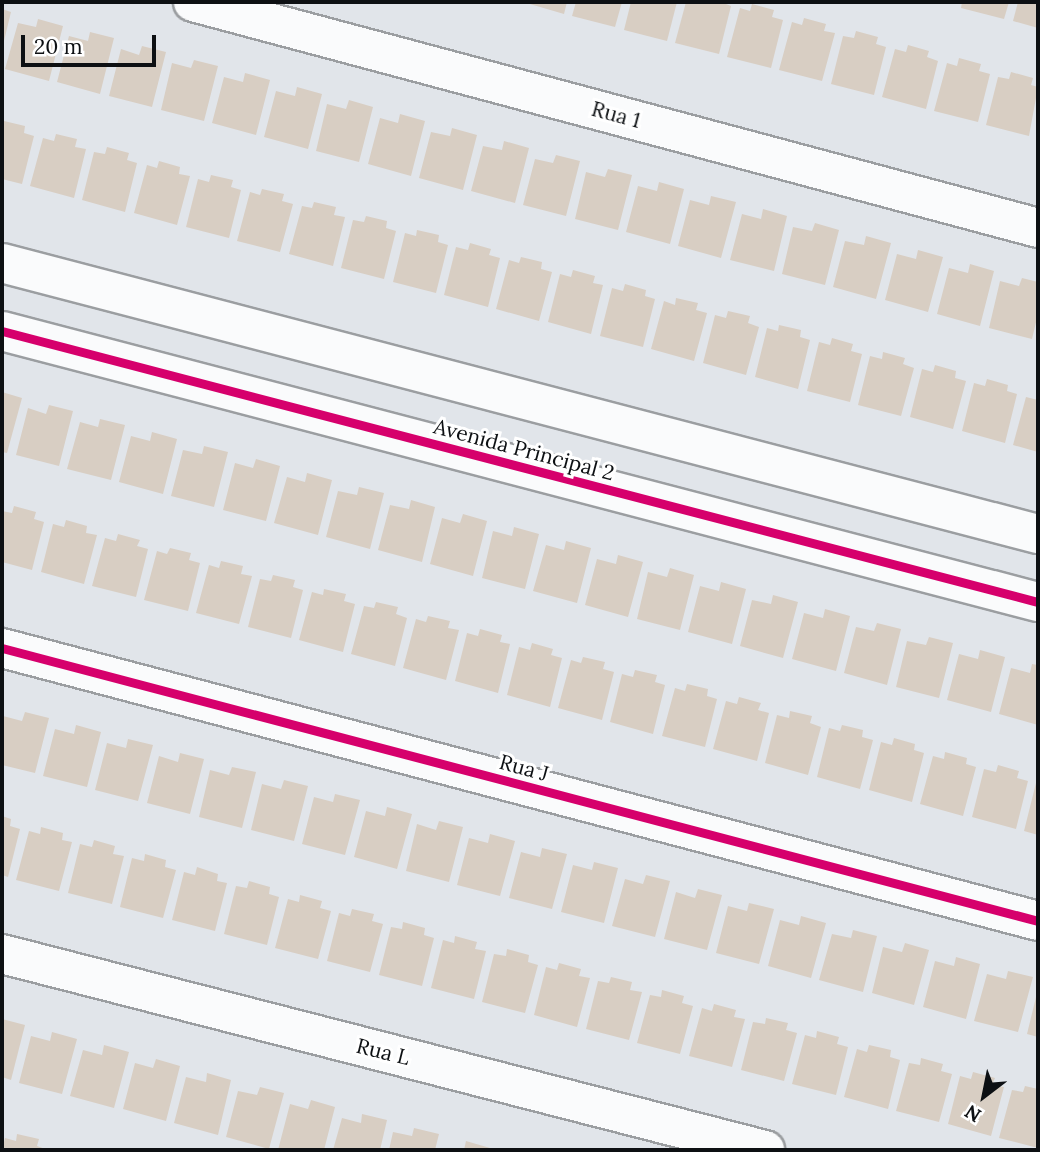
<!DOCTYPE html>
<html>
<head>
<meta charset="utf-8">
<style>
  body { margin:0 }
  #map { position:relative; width:1040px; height:1152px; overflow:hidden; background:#e1e5ea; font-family:Lora,serif }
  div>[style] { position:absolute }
  .building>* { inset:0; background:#d8cec3 }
  .roads { filter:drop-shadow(2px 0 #9b9ea1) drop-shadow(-2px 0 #9b9ea1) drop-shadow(0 2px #9b9ea1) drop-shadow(0 -2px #9b9ea1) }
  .street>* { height:38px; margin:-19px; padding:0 19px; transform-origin:19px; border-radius:19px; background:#fafbfc }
  .secondary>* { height:38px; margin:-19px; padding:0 19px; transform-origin:19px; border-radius:19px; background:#fafbfc }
  .cycleway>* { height:9px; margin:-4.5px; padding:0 4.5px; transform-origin:4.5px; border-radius:4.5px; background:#d6006c }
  span { translate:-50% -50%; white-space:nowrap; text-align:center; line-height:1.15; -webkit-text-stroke:6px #fff; paint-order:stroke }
  .street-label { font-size:21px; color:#0d1013 }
  .frame { position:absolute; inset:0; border:4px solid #0d1013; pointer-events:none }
  .north { position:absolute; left:949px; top:1061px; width:70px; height:70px; -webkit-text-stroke:5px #fff; paint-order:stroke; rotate:212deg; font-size:19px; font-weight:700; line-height:28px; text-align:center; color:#0d1013 }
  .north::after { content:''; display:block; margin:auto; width:24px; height:32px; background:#0d1013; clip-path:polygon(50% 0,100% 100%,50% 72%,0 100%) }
  .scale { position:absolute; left:21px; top:35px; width:135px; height:32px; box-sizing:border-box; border:4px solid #0d1013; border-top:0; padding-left:9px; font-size:21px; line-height:24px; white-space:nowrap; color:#0d1013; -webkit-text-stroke:5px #fff; paint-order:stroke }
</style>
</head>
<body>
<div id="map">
  <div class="building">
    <div style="clip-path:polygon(523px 2px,567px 2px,564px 14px)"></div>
    <div style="clip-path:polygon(576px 2px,622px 2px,615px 27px,572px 16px)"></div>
    <div style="clip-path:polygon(631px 2px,677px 2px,667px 41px,624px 30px)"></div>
    <div style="clip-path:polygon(686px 2px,721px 2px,731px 6px,719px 54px,675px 43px)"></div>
    <div style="clip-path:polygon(962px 2px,1009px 2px,1004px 19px,961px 8px)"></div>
    <div style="clip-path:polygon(1018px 2px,1038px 2px,1038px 28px,1013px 21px)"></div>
    <div style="clip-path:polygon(752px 4px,774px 10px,772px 17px,783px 20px,771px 68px,727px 57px,740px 8px,750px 11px)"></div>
    <div style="clip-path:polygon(2px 9px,11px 12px,3px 45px,2px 45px)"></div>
    <div style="clip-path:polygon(804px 18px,826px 24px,824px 31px,835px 33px,822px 81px,779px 70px,792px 22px,802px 25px)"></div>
    <div style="clip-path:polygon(38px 19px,63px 26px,49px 81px,5px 69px,18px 23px,36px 27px)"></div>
    <div style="clip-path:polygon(856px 31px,878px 37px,876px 44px,886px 47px,874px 95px,831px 84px,843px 36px,854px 38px)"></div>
    <div style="clip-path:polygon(90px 32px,114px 38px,100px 94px,57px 82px,69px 36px,88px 41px)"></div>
    <div style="clip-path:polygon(908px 45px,929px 51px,927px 57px,938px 61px,926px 109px,882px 97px,895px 49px,906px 52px)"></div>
    <div style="clip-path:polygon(142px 46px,166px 52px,152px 107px,109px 96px,121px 49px,139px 55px)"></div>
    <div style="clip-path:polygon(959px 58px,981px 64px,979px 71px,990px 74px,978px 122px,934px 111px,947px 63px,957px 66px)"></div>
    <div style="clip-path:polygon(194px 60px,218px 66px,204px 121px,161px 110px,172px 63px,191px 68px)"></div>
    <div style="clip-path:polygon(1011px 72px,1033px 78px,1031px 85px,1038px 87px,1029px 136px,986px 125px,998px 77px,1009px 79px)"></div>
    <div style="clip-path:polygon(245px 73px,270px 80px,256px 135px,212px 123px,224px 77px,243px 82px)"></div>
    <div style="clip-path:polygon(297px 87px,322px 94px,308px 149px,264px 137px,276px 91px,295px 96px)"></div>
    <div style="clip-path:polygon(349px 100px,373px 107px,359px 162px,316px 151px,327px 104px,346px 109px)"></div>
    <div style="clip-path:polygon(400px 114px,425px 121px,411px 176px,368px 164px,380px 118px,398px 123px)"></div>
    <div style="clip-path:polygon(4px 121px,25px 126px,24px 133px,34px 136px,22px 184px,2px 179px)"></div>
    <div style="clip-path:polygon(452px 128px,477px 135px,463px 190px,419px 178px,431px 132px,450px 136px)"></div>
    <div style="clip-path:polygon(56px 134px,77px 139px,75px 147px,86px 149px,74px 198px,30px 186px,43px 138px,54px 141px)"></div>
    <div style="clip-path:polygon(504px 141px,529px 148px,515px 203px,471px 191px,483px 146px,502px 150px)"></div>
    <div style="clip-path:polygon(107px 147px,129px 153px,127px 160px,137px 163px,125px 212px,82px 200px,94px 152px,105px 154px)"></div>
    <div style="clip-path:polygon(556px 155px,580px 161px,566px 216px,523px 205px,535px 159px,553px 163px)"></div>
    <div style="clip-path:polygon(159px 161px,180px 167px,179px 174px,190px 176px,177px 225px,134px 213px,147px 165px,157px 168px)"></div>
    <div style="clip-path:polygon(608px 169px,632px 175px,618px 230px,575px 219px,586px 172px,605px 177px)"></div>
    <div style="clip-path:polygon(211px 175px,233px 180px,231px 187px,241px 190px,229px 238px,186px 227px,198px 179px,209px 182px)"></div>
    <div style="clip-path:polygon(659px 182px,684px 189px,670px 244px,626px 232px,638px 186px,657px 191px)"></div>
    <div style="clip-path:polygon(262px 189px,284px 194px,282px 201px,293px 204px,280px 252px,237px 241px,250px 192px,260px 195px)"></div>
    <div style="clip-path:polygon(711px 196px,736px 202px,721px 258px,678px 246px,690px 200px,709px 205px)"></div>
    <div style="clip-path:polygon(314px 202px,336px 207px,334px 215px,345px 217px,333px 266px,289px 254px,302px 206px,312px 208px)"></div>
    <div style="clip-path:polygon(763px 209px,787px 216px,774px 271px,730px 260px,742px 214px,761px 219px)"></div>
    <div style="clip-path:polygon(366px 216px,387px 221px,386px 228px,396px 231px,384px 279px,341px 268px,353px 220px,364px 222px)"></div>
    <div style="clip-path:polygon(815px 223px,839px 230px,825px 285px,782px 274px,793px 227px,812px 231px)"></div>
    <div style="clip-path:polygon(417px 230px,439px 235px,438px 242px,448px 245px,436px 293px,393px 282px,405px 233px,416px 236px)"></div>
    <div style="clip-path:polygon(866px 236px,891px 243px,876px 299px,833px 287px,845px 241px,864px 245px)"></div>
    <div style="clip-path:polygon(470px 243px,491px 249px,489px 255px,500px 258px,488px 307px,444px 295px,456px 247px,468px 250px)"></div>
    <div style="clip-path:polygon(918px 250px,943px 257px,928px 312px,885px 300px,897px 254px,916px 259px)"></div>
    <div style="clip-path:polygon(521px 257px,542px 262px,541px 269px,552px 272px,539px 321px,496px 309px,509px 260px,519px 263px)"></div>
    <div style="clip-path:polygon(970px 264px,994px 271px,980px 326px,937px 314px,949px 268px,968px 273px)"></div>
    <div style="clip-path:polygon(573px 270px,595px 276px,593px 283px,603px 285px,591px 334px,548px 322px,560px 274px,571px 277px)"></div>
    <div style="clip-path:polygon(1022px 278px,1038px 282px,1038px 314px,1032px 339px,989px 328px,1000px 281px,1019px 286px)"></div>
    <div style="clip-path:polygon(625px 284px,646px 290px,645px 296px,655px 299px,643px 347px,600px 336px,612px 288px,623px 291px)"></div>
    <div style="clip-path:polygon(676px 298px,698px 303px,696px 310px,707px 313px,694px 361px,651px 349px,664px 301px,675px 305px)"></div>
    <div style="clip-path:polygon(728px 311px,750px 316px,748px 323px,759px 327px,746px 375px,703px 363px,715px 315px,726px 318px)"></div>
    <div style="clip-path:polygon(779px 325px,801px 330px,800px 337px,810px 340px,798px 389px,755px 377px,767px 328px,778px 331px)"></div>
    <div style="clip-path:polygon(832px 338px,853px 344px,851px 351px,862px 354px,850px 402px,807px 391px,819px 342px,830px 345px)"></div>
    <div style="clip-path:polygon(883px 352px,905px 358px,903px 364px,914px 368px,901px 416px,858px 405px,870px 356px,882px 359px)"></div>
    <div style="clip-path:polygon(935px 365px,956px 371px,955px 378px,966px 381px,953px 429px,910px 417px,922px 369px,933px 372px)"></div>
    <div style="clip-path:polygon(987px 379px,1008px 385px,1007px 391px,1017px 394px,1005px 443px,962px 431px,974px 383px,985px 386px)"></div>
    <div style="clip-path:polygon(2px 392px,22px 398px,7px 453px,2px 452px)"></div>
    <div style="clip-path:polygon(1026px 397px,1038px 400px,1038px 452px,1013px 445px)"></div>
    <div style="clip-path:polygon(49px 405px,73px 411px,59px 466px,16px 455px,28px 408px,46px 414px)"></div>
    <div style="clip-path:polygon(100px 419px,125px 425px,111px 480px,67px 469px,80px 422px,98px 427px)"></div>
    <div style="clip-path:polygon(152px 432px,177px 439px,163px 494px,119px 482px,131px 436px,150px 441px)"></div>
    <div style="clip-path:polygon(204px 446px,228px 452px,214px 507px,171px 496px,183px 450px,202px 454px)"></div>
    <div style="clip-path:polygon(256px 459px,280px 466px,266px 521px,223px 510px,235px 463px,253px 468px)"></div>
    <div style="clip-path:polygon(307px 473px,332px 480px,318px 535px,274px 523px,287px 477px,305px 482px)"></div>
    <div style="clip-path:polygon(359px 487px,384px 493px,370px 549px,326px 537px,338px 491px,357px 495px)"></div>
    <div style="clip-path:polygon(411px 500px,435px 507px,422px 562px,378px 550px,390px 505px,409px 509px)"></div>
    <div style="clip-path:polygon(14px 506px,36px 512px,34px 519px,44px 522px,32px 570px,2px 562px,2px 511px,12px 513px)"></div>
    <div style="clip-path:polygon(463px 514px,487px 521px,473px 576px,430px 564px,442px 518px,460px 523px)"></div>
    <div style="clip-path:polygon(66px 520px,87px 526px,86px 533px,97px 535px,84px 584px,41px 572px,53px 524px,64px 527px)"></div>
    <div style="clip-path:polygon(514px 527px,539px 534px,525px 589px,482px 578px,493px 531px,512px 536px)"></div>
    <div style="clip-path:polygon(118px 534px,140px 540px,137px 546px,148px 549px,136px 597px,92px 586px,105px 538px,116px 541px)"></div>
    <div style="clip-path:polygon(566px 541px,591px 548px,577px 603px,533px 591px,546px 545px,564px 550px)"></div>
    <div style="clip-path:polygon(170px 548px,191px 553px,189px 560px,200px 563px,188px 611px,144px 600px,157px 551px,167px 554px)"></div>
    <div style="clip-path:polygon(618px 555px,643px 562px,628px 617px,585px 605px,597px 559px,616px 564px)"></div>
    <div style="clip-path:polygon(221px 561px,243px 566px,241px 574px,252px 576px,239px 624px,196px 613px,209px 565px,219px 568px)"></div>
    <div style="clip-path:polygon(670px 568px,694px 575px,680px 630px,637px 619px,648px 572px,667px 577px)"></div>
    <div style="clip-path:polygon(273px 575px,295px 580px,293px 587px,303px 590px,291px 638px,248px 627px,260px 579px,271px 581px)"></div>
    <div style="clip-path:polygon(721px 582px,746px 589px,732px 644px,688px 632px,700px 586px,719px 591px)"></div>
    <div style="clip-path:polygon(324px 589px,346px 594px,344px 601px,355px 604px,343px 652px,299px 640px,312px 592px,323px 595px)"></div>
    <div style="clip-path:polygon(773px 595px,798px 602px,783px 658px,740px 646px,752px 600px,771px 604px)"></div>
    <div style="clip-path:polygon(376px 602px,398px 607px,396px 614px,407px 618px,395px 666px,351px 654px,364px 606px,374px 608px)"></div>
    <div style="clip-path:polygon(825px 609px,850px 616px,836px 671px,792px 659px,804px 613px,823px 618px)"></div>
    <div style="clip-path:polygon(428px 616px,450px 621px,448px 628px,459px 630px,446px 680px,403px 668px,416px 619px,426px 622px)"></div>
    <div style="clip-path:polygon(877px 623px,901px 629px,887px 685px,844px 673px,856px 627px,874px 631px)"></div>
    <div style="clip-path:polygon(480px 629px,502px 635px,500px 642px,510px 644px,498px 693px,455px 681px,467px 633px,478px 636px)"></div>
    <div style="clip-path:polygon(929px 637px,953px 643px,939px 698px,896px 687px,907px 641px,926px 645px)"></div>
    <div style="clip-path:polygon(532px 643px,553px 649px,551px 655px,562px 658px,550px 707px,507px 695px,519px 647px,530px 650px)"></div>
    <div style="clip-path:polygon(980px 650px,1005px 657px,991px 712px,947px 700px,959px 654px,978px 659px)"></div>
    <div style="clip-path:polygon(583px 657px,605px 662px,603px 669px,614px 672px,602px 720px,558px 708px,571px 660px,581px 663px)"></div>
    <div style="clip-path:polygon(1032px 664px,1038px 665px,1038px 725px,999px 714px,1011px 668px,1030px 673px)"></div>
    <div style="clip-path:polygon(635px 670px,657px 675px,655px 682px,665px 685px,653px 734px,610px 722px,622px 674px,633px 677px)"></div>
    <div style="clip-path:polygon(687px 684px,708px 689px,707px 696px,717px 699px,705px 747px,662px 736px,675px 688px,685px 691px)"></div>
    <div style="clip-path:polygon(739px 697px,761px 703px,758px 710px,769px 713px,757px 761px,713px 749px,726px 701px,737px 704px)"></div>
    <div style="clip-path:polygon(790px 711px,812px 716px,810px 723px,821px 727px,808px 775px,765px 763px,777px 715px,789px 718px)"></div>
    <div style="clip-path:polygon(25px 712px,49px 718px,35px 773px,2px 765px,3px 716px,22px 721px)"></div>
    <div style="clip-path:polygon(76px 725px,101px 732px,87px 787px,43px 776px,55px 729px,74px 734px)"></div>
    <div style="clip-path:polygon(842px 725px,863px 730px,862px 737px,873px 740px,860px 789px,817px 777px,829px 728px,840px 731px)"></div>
    <div style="clip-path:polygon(894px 738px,915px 744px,914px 750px,924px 753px,912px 802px,869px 790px,881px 742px,892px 745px)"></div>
    <div style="clip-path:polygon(128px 739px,153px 745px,138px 801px,95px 790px,107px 743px,126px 748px)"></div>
    <div style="clip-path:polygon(945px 752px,967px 758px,966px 764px,976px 767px,963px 816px,920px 804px,933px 756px,944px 759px)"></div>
    <div style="clip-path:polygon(180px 753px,204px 759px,190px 814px,147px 803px,159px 756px,178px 762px)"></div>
    <div style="clip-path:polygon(998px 765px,1019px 771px,1017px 778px,1028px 781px,1016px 829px,972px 817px,984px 769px,996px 772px)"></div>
    <div style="clip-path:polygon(232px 767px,256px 772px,242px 828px,199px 817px,210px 770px,229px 775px)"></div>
    <div style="clip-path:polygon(1037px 779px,1038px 779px,1038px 835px,1024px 831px)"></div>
    <div style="clip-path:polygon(284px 780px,308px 786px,294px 841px,251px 830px,262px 784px,281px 789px)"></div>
    <div style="clip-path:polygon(335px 794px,360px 800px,345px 855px,302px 844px,314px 797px,333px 802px)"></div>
    <div style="clip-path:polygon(387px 807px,412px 814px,397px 869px,354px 857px,366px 811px,385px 816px)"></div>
    <div style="clip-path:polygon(2px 816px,11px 819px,10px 826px,20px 829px,8px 877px,2px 875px)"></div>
    <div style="clip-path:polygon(439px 821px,463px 827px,449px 882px,406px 871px,417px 824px,436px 830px)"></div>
    <div style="clip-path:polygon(41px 827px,63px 833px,62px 840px,72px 842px,59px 891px,16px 880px,29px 831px,40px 834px)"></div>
    <div style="clip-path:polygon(490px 834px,515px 841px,500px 896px,457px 885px,469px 838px,488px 843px)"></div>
    <div style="clip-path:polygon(94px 840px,115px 846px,113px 854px,124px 856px,112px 904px,68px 893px,80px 844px,92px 847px)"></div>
    <div style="clip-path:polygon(542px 848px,567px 854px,552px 909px,509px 898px,521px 852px,540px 857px)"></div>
    <div style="clip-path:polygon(145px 854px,166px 860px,165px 867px,176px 870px,163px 918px,120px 907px,132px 858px,144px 861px)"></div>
    <div style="clip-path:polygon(594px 862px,618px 868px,604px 923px,561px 912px,573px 865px,592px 870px)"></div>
    <div style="clip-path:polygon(197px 867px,218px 874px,217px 881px,227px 883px,215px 931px,172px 920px,184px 872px,195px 875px)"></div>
    <div style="clip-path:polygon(646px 875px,670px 881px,655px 937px,612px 926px,625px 879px,643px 884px)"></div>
    <div style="clip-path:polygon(249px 881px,270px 887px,269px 894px,279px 897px,267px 945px,224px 934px,236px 886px,247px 888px)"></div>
    <div style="clip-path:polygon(698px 889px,722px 895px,707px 950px,664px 939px,676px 892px,695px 898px)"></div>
    <div style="clip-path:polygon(300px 895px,322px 901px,320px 908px,331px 911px,318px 959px,275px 948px,288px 899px,299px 902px)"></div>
    <div style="clip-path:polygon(749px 903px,774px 909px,759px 964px,716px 953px,728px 906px,747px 911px)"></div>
    <div style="clip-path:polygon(352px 909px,374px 914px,372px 921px,383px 924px,370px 972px,327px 961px,339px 913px,350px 916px)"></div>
    <div style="clip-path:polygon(801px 916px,826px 923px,811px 978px,768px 966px,780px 920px,799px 925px)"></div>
    <div style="clip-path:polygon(403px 922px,425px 928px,424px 935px,434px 938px,422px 986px,379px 975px,391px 927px,402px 929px)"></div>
    <div style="clip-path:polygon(853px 930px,877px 936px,863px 992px,819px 980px,832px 934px,851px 938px)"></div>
    <div style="clip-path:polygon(455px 936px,477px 942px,475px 949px,486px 951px,474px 999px,431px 988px,443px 940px,454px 943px)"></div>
    <div style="clip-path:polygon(905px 943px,929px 950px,914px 1005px,872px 993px,883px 947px,902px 952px)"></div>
    <div style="clip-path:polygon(507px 949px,529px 955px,528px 962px,538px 965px,525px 1013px,482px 1002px,494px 954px,506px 956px)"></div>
    <div style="clip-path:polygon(956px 957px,980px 964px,966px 1019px,923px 1007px,935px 961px,954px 966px)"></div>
    <div style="clip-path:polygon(559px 963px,581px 969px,579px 976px,590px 978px,577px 1027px,534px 1015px,546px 967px,557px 970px)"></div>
    <div style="clip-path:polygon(1008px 971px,1033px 977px,1018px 1032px,974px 1021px,987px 974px,1006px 979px)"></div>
    <div style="clip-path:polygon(611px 977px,632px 982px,630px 990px,642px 992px,629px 1040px,586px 1029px,598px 981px,609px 983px)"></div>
    <div style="clip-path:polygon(662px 990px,684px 996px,682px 1003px,693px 1006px,680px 1054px,637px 1043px,650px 995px,661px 997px)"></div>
    <div style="clip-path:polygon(1037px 993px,1038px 993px,1038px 1037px,1027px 1034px)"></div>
    <div style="clip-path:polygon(714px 1004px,736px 1010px,734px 1017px,745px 1019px,732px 1067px,689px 1056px,702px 1008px,712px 1011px)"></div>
    <div style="clip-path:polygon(766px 1018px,788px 1023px,786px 1030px,797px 1033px,784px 1081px,741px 1070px,753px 1022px,765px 1024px)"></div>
    <div style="clip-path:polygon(2px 1019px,25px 1025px,11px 1080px,2px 1077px)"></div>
    <div style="clip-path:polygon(817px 1031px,839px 1037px,837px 1044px,848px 1047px,836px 1095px,792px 1084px,805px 1035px,816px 1038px)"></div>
    <div style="clip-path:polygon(52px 1032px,77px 1039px,62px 1094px,19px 1083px,31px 1036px,50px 1041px)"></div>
    <div style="clip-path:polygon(104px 1045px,129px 1052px,114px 1108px,70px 1096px,83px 1050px,102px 1055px)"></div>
    <div style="clip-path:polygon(869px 1045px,891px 1050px,890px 1057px,900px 1060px,888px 1109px,844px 1097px,857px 1049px,867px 1052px)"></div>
    <div style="clip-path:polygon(921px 1058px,943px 1064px,941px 1071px,952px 1074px,939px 1122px,896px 1111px,909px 1063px,920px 1065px)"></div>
    <div style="clip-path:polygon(156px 1059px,180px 1066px,166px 1121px,123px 1109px,135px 1063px,153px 1068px)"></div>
    <div style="clip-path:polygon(973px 1072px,995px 1078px,992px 1085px,1004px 1087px,991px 1136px,948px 1124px,960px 1076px,971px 1079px)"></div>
    <div style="clip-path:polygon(207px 1073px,231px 1080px,218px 1135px,174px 1123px,186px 1077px,206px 1082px)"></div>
    <div style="clip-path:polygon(1025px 1086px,1038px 1089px,1038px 1148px,999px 1138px,1012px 1090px,1023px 1092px)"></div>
    <div style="clip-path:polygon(260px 1087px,284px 1093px,269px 1149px,226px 1137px,238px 1091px,257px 1095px)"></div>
    <div style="clip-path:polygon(311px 1100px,335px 1107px,324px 1150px,278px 1150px,290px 1104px,308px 1109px)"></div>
    <div style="clip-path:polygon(362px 1114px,387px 1120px,380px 1150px,333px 1150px,342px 1118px,361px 1123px)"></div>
    <div style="clip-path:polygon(414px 1128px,439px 1134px,435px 1150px,389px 1150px,393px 1132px,412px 1136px)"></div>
    <div style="clip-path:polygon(17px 1134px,39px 1139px,37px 1146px,48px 1150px,2px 1150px,5px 1138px,16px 1141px)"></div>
    <div style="clip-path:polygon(466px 1141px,490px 1148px,490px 1150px,464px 1150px)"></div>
  </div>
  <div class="roads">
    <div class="street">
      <div style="left:193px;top:2px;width:875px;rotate:14.97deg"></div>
      <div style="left:2px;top:648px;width:1071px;rotate:14.76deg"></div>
      <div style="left:2px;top:954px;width:788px;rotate:14.41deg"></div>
    </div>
    <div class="secondary">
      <div style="left:2px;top:263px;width:1071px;rotate:14.66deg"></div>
      <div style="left:2px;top:331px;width:1071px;rotate:14.66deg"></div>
    </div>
  </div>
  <div class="cycleway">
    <div style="left:2px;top:331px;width:1071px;rotate:14.66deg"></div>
    <div style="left:2px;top:648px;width:1071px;rotate:14.76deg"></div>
  </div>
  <div class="street-label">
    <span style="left:616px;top:115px;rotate:15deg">Rua 1</span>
    <span style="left:524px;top:450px;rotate:15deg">Avenida Principal 2</span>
    <span style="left:524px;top:768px;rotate:15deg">Rua J</span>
    <span style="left:383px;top:1052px;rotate:14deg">Rua L</span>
  </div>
  <div class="frame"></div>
  <div class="north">N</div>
  <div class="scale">20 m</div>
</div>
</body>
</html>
